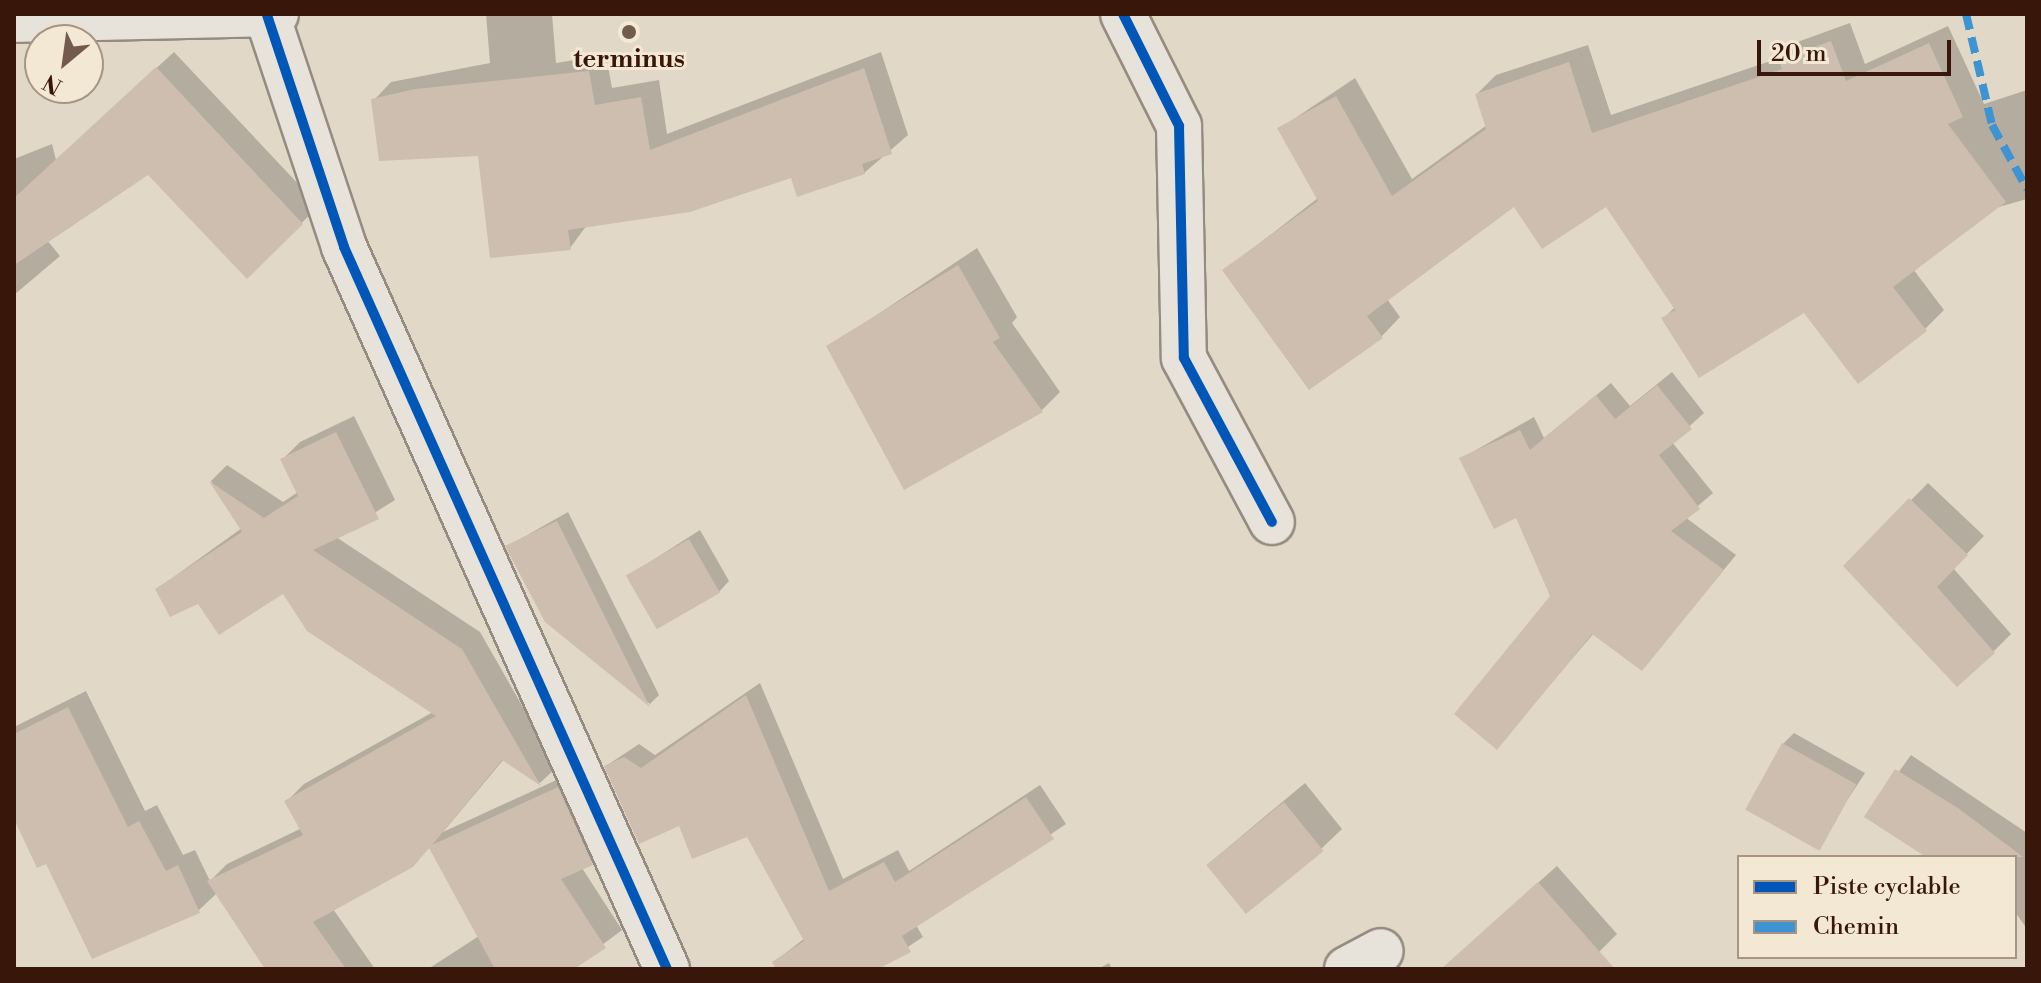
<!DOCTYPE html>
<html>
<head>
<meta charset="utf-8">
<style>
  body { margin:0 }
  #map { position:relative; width:2041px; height:983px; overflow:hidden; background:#e1d8c7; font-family:"Libre Bodoni",serif }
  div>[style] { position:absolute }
  .shadow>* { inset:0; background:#0003 }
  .building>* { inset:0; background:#cebeb0; transform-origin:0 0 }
  .roads { filter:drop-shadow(2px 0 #958b80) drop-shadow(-2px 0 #958b80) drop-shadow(0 2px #958b80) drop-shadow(0 -2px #958b80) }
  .street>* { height:44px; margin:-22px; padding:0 22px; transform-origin:22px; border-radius:22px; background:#e8e3da }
  .quiet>* { height:8px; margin-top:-4px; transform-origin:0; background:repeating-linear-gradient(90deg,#3e93d2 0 16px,transparent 0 24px) }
  .cycleway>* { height:10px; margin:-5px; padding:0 5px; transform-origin:5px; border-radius:5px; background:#0057b8 }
  .dots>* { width:22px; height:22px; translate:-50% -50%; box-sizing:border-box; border:4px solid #f3e8d3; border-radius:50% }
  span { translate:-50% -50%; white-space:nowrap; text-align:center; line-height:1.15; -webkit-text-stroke:6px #f3e8d3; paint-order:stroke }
  .poi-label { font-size:26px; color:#381609; font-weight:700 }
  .frame { position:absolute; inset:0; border:16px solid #381609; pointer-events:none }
  .legend { position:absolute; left:1737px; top:855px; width:280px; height:104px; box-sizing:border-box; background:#f3e8d3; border:2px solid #a89482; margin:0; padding:10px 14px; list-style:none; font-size:24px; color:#381609 }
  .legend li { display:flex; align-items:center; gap:16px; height:40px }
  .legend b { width:40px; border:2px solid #a89482 }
  .north { position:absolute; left:24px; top:24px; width:80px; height:80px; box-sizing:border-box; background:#f3e8d3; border:2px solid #a89482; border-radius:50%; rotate:209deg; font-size:22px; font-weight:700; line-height:32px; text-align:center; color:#381609 }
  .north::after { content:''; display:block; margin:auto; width:28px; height:36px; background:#735a4c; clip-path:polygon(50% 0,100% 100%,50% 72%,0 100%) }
  .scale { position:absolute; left:1757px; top:40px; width:194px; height:36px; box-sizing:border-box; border:4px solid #381609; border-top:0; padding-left:10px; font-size:24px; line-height:28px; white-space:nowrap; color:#381609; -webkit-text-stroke:6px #f3e8d3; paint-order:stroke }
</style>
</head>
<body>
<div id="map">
  <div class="shadow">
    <div style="clip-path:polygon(486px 14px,552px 14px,556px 63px,606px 55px,612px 88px,659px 80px,667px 134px,881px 52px,908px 135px,864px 173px,792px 175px,587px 225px,570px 248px,480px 154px,374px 100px,391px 82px,490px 63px)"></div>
    <div style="clip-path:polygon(1850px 23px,1865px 64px,1948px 26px,1984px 104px,2027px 90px,2027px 199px,1995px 208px,1913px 269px,1944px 310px,1925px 329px,1804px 311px,1664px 318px,1675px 307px,1606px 204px,1514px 205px,1387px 299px,1400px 317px,1382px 336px,1225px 270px,1318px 198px,1279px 129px,1355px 78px,1412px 179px,1487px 125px,1477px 94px,1496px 75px,1588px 45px,1611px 115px,1785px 56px,1800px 41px)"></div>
    <div style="clip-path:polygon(174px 52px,319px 206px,247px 276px,148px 173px,47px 240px,60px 256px,14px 295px,14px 159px,52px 144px,56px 160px)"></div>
    <div style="clip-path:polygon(977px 248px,1017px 317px,1012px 323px,1060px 392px,1042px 410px,829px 347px)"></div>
    <div style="clip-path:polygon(1672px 372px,1704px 413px,1672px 442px,1713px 493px,1685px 517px,1736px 555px,1642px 669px,1594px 633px,1497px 747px,1553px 596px,1517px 516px,1462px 458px,1534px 417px,1544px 438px,1611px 383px,1630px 406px)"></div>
    <div style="clip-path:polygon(354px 416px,395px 500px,336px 537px,480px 632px,557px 767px,540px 783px,504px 759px,443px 832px,576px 771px,609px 846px,582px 868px,622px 930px,570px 969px,428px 969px,479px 936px,431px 846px,412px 865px,333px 909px,375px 969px,267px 969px,217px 893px,198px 911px,14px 790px,14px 727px,86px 691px,145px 811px,157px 805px,183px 855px,195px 850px,210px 881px,227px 864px,302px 828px,287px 801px,304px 784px,433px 712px,283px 591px,199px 602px,157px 589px,242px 528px,211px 481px,227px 465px,283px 502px,298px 492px,282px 460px,300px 442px)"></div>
    <div style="clip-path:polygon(1928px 483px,1984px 536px,1953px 568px,2011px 634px,1993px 652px,1846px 566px)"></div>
    <div style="clip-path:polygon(568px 512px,659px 695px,650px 704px,546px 621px,508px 546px)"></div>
    <div style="clip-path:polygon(700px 530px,729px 581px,719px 592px,628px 576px)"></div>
    <div style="clip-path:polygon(760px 683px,843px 879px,898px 850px,909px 871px,1040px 785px,1066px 824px,916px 925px,923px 937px,874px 969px,778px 969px,774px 962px,805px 938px,748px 834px,680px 823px,606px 766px,639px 744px,655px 755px)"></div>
    <div style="clip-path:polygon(1794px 733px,1865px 773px,1816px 848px,1783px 744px)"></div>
    <div style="clip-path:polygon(1911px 755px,2027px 833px,2027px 929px,2015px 912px,2015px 857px,1930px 857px,1867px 816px)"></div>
    <div style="clip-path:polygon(1305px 783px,1342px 829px,1321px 849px,1207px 865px)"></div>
    <div style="clip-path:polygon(1557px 866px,1617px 934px,1599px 952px,1599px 969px,1488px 969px,1486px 929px)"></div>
    <div style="clip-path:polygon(1109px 963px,1112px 969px,1098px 969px)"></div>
  </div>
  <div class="building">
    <div style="clip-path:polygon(1831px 41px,1846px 81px,1929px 43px,1963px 117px,1948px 124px,2006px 202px,1893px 287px,1927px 331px,1858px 384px,1804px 313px,1699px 378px,1661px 318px,1675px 310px,1606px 207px,1542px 249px,1514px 207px,1367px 316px,1383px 338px,1309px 390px,1222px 270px,1318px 201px,1277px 128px,1336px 96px,1392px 196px,1486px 129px,1475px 94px,1569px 62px,1592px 133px,1782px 69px,1779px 60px)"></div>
    <div style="clip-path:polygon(156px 67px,303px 224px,247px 279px,148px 175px,14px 265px,14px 198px)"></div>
    <div style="clip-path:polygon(864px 68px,892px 154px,862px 164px,865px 174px,797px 197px,791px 178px,690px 212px,568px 230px,571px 250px,490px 258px,478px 156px,379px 161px,371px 99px,415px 89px,589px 71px,595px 105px,641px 97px,650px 150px)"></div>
    <div style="clip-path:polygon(958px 265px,1000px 338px,993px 342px,1043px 412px,904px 490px,826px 346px)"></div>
    <div style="clip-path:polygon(1657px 385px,1692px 429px,1659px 455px,1700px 509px,1671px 531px,1724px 570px,1642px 671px,1592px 634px,1497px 750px,1454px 714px,1550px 596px,1516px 518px,1494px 529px,1459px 458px,1520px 430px,1530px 450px,1596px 395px,1615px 419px)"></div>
    <div style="clip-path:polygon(336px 432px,379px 519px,313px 550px,462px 649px,541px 786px,502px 760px,432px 845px,558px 787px,593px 865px,561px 879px,606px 948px,574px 969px,495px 969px,429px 848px,413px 867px,313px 922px,346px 969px,265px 969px,207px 881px,303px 835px,284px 801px,436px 716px,307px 631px,283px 594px,219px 635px,198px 604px,170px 617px,155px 589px,242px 532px,209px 481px,264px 518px,298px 496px,280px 459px)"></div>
    <div style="clip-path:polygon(1909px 498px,1968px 555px,1937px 587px,1995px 653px,1957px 687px,1843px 566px)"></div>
    <div style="clip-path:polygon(557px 521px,650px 707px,545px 622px,505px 546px)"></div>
    <div style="left:689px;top:539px;width:62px;height:73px;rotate:60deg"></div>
    <div style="clip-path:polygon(746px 695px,829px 891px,884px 862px,895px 882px,1026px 797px,1054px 839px,902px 936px,911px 952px,878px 969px,776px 969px,772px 962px,804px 941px,747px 837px,692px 859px,679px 826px,639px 844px,604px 766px,624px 757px,641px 768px)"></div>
    <div style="clip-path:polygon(68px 707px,128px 827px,139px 821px,166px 871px,178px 865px,200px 913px,92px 959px,46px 864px,37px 868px,14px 819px,14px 734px)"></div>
    <div style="left:1782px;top:743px;width:85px;height:76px;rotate:29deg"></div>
    <div style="clip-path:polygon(1895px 769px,1958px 808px,2023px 857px,1926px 857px,1864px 817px)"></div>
    <div style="left:1284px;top:802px;width:63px;height:100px;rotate:51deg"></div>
    <div style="clip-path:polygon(1538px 882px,1615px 969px,1441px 969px)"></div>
  </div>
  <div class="roads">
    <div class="street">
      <div style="left:1123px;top:14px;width:125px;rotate:63.4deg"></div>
      <div style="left:1179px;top:126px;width:232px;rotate:88.8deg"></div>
      <div style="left:1184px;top:358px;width:186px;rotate:61.8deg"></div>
      <div style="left:267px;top:15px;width:244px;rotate:71.6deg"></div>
      <div style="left:344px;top:247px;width:791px;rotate:65.9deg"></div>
      <div style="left:14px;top:20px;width:262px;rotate:-1.3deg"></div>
      <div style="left:1347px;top:969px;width:38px;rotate:-28deg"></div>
    </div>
  </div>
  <div class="quiet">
    <div style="left:1966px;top:14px;width:114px;rotate:76.8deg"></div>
    <div style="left:1992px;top:125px;width:73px;rotate:61.3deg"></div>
  </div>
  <div class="cycleway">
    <div style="left:1123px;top:14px;width:125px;rotate:63.4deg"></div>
    <div style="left:1179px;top:126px;width:232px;rotate:88.8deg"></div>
    <div style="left:1184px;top:358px;width:186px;rotate:61.8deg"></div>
    <div style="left:267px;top:15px;width:244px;rotate:71.6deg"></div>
    <div style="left:344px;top:247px;width:791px;rotate:65.9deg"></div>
  </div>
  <div class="dots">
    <div style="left:629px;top:32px;background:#735a4c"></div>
  </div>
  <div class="poi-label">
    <span style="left:629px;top:60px">terminus</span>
  </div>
  <div class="frame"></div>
  <ul class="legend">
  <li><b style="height:10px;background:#0057b8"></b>Piste cyclable</li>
  <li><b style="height:10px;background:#3e93d2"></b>Chemin</li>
  </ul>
  <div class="north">N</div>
  <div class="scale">20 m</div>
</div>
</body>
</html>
